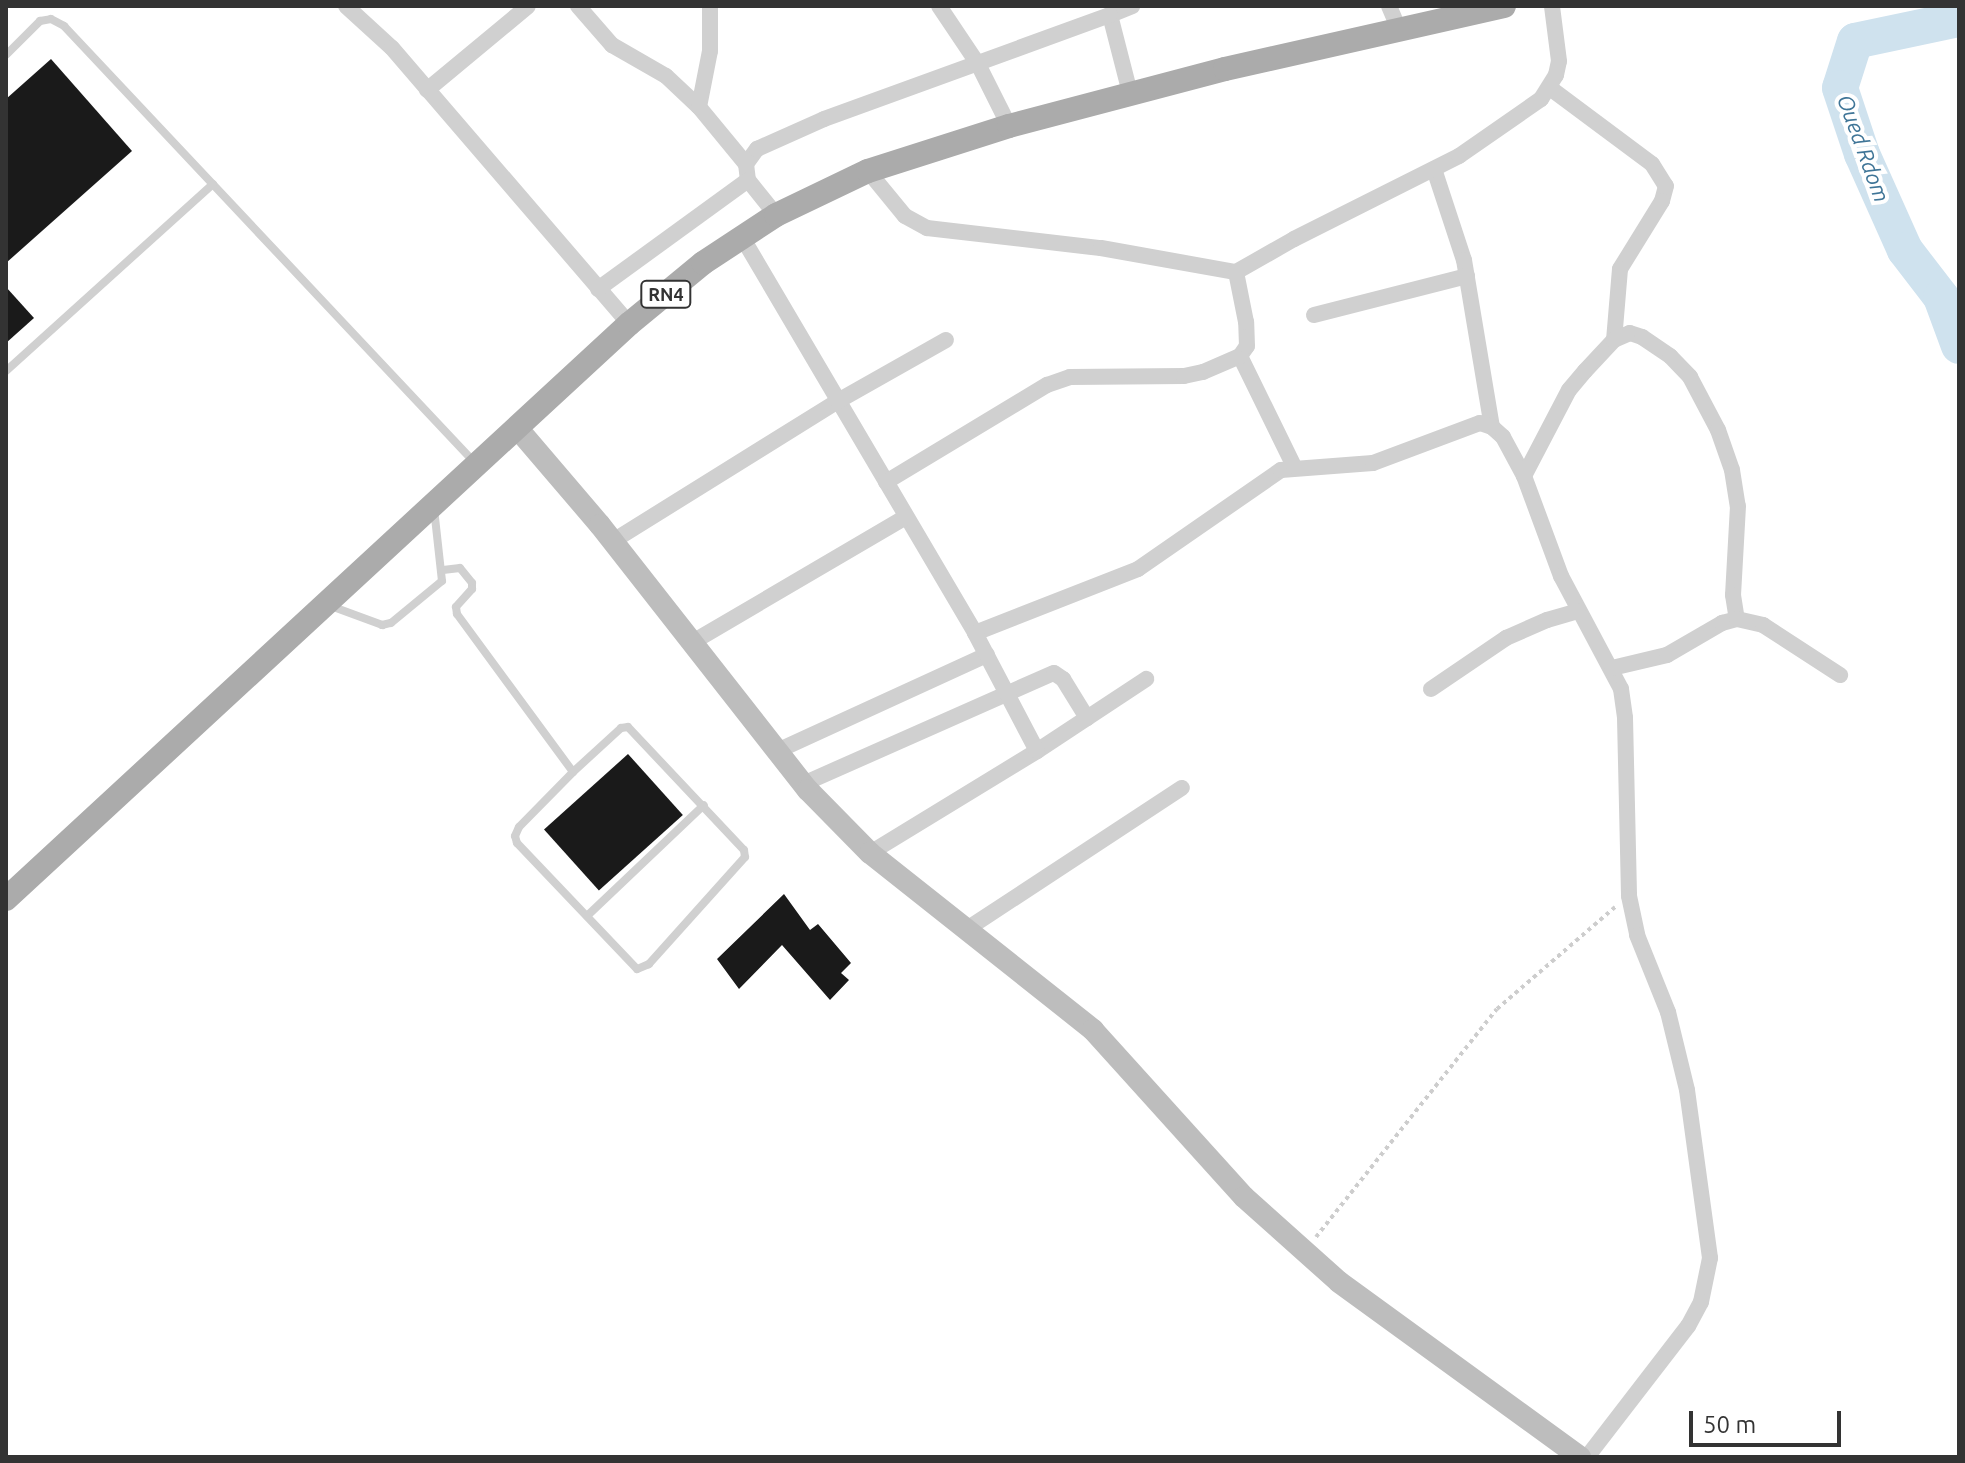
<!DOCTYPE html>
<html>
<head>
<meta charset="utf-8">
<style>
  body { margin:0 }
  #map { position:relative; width:1965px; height:1463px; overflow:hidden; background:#fff; font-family:Ubuntu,sans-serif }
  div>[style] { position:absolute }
  .river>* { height:36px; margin:-18px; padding:0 18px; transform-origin:18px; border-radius:18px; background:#cfe2ee }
  .building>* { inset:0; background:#1a1a1a; transform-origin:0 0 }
  .path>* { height:4px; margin-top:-2px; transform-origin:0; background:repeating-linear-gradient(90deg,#cdcdcd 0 4px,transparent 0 8px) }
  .lane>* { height:8px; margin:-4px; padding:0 4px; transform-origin:4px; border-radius:4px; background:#d0d0d0 }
  .street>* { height:16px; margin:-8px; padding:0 8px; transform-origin:8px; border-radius:8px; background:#d0d0d0 }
  .secondary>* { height:22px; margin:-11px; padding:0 11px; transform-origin:11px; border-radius:11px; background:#bdbdbd }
  .primary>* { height:24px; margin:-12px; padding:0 12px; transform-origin:12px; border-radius:12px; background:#ababab }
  span { translate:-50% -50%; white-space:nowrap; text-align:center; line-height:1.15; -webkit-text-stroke:8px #fff; paint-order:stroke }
  .shield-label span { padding:2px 6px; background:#fff; border:2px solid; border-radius:6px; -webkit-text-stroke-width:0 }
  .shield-label { font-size:18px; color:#333; font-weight:700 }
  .water-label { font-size:22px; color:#3f7597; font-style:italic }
  .frame { position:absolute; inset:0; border:8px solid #333; pointer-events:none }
  .scale { position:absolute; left:1689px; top:1411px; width:152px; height:36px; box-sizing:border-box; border:4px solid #333; border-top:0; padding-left:10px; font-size:24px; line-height:28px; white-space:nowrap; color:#333; -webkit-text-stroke:6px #fff; paint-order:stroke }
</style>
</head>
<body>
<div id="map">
  <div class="river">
    <div style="left:1959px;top:19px;width:106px;rotate:168.1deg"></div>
    <div style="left:1855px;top:41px;width:49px;rotate:107.7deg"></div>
    <div style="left:1840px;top:88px;width:70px;rotate:71.6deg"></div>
    <div style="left:1862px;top:154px;width:105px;rotate:65.9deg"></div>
    <div style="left:1905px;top:250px;width:59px;rotate:52.5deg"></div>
    <div style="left:1941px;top:297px;width:52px;rotate:69.8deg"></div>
  </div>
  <div class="building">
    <div style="clip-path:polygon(51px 59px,132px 151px,6px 263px,6px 99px)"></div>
    <div style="clip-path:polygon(6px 287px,34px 318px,6px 343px)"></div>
    <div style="left:628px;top:754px;width:82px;height:113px;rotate:48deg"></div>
    <div style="clip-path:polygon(784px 894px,810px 930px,818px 924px,851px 963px,841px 973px,849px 980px,830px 1000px,782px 945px,739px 989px,717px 959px)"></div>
  </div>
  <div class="path">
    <div style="left:1316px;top:1237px;width:291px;rotate:-51.6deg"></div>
    <div style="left:1497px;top:1009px;width:156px;rotate:-40.8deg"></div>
  </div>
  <div class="lane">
    <div style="left:6px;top:55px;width:48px;rotate:-45deg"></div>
    <div style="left:40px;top:21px;width:11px;rotate:-10deg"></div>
    <div style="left:51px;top:19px;width:15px;rotate:28deg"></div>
    <div style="left:64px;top:26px;width:600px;rotate:46.76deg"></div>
    <div style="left:6px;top:371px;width:279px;rotate:-42.1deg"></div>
    <div style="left:443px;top:570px;width:17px;rotate:-7deg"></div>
    <div style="left:460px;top:568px;width:19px;rotate:51deg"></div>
    <div style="left:472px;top:583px;width:6px;rotate:90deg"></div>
    <div style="left:472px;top:589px;width:24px;rotate:132deg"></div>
    <div style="left:456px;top:607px;width:7px;rotate:82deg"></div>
    <div style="left:457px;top:614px;width:196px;rotate:53.7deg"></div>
    <div style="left:328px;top:605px;width:58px;rotate:20.3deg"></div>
    <div style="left:382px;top:625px;width:9px;rotate:-13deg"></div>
    <div style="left:391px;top:623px;width:66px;rotate:-39.5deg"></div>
    <div style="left:442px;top:581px;width:72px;rotate:-96.3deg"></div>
    <div style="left:628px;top:727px;width:169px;rotate:46.7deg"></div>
    <div style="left:744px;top:850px;width:7px;rotate:82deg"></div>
    <div style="left:745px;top:857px;width:144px;rotate:131.9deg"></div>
    <div style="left:649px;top:964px;width:13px;rotate:157deg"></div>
    <div style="left:637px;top:969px;width:174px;rotate:-133.6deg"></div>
    <div style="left:517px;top:843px;width:7px;rotate:-106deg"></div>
    <div style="left:515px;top:836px;width:10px;rotate:-66deg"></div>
    <div style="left:519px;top:827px;width:77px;rotate:-45.5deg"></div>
    <div style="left:573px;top:772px;width:65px;rotate:-42.5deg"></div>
    <div style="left:621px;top:728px;width:7px;rotate:-8deg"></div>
    <div style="left:587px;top:916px;width:161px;rotate:-43.5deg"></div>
  </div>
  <div class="street">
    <div style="left:346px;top:6px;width:62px;rotate:42.4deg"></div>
    <div style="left:392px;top:48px;width:364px;rotate:49.3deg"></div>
    <div style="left:578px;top:6px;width:52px;rotate:48.9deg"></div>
    <div style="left:612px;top:45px;width:62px;rotate:29.9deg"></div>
    <div style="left:666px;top:76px;width:45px;rotate:43.2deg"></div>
    <div style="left:699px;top:107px;width:74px;rotate:50.5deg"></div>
    <div style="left:746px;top:164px;width:16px;rotate:83deg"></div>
    <div style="left:748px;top:180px;width:45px;rotate:51.3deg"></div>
    <div style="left:939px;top:6px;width:70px;rotate:56.1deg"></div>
    <div style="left:978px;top:64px;width:69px;rotate:63.4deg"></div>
    <div style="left:1389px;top:6px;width:26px;rotate:67deg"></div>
    <div style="left:1550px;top:88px;width:127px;rotate:36.7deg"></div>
    <div style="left:1652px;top:164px;width:26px;rotate:58deg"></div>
    <div style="left:1666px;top:186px;width:16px;rotate:105deg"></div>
    <div style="left:1662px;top:201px;width:80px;rotate:121.7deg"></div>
    <div style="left:1620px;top:269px;width:71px;rotate:94.8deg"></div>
    <div style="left:427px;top:90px;width:131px;rotate:-39.7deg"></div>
    <div style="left:1130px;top:93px;width:81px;rotate:-104.4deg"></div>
    <div style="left:1110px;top:15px;width:24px;rotate:-22deg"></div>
    <div style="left:699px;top:107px;width:57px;rotate:-78.9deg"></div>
    <div style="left:710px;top:51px;width:45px;rotate:-90deg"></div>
    <div style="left:746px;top:164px;width:19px;rotate:-54deg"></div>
    <div style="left:757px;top:149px;width:73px;rotate:-24.1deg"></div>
    <div style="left:824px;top:119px;width:304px;rotate:-20deg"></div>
    <div style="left:1434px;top:169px;width:96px;rotate:71.8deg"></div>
    <div style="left:1464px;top:260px;width:169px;rotate:80.5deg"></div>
    <div style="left:868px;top:171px;width:58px;rotate:50.6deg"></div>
    <div style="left:905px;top:216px;width:25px;rotate:29deg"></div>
    <div style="left:927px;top:228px;width:175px;rotate:6.6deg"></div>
    <div style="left:1101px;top:248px;width:137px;rotate:10.1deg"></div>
    <div style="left:742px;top:237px;width:459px;rotate:59.5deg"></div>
    <div style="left:975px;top:633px;width:175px;rotate:-21.4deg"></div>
    <div style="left:1138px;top:569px;width:174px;rotate:-34.7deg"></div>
    <div style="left:1281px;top:470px;width:92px;rotate:-4.4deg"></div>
    <div style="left:1373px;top:463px;width:114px;rotate:-20.5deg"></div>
    <div style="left:1480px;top:423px;width:13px;rotate:18deg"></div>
    <div style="left:1492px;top:427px;width:15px;rotate:42deg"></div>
    <div style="left:1503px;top:437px;width:44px;rotate:61.7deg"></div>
    <div style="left:1524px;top:476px;width:107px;rotate:69.7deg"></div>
    <div style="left:1561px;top:576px;width:128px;rotate:62deg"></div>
    <div style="left:1621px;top:689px;width:29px;rotate:82deg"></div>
    <div style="left:1625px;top:718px;width:178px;rotate:88.7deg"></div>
    <div style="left:1629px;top:896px;width:40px;rotate:78deg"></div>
    <div style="left:1637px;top:935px;width:83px;rotate:68.1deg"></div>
    <div style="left:1668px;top:1012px;width:80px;rotate:76.3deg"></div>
    <div style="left:1687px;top:1090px;width:170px;rotate:82.2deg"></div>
    <div style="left:1710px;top:1258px;width:45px;rotate:101.6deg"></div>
    <div style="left:1701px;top:1302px;width:27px;rotate:118deg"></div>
    <div style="left:1688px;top:1326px;width:165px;rotate:127.6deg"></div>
    <div style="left:598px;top:289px;width:185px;rotate:-36deg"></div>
    <div style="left:1314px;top:315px;width:158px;rotate:-14.3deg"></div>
    <div style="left:1240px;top:356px;width:123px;rotate:63.9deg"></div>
    <div style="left:1524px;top:476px;width:97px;rotate:-62.4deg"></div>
    <div style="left:1569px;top:390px;width:25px;rotate:-50deg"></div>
    <div style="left:1585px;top:371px;width:42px;rotate:-46.9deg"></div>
    <div style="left:1614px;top:340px;width:17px;rotate:-24deg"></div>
    <div style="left:1630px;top:333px;width:13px;rotate:18deg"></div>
    <div style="left:1642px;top:337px;width:34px;rotate:34deg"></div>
    <div style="left:1670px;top:356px;width:29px;rotate:46deg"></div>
    <div style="left:1690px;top:377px;width:60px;rotate:62.2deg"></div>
    <div style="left:1718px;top:430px;width:42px;rotate:70.7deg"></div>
    <div style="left:1732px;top:470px;width:36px;rotate:81deg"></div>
    <div style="left:1738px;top:506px;width:89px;rotate:93.2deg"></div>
    <div style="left:1733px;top:595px;width:24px;rotate:81deg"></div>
    <div style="left:886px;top:482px;width:188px;rotate:-31.1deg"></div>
    <div style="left:1047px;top:385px;width:24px;rotate:-19deg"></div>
    <div style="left:1070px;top:377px;width:114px;rotate:-0.5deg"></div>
    <div style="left:1184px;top:376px;width:19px;rotate:-12deg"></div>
    <div style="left:1203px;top:372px;width:40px;rotate:-23.4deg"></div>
    <div style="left:1240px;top:356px;width:12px;rotate:-55deg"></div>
    <div style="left:1247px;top:346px;width:24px;rotate:-92deg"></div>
    <div style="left:1246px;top:322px;width:51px;rotate:-101.3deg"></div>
    <div style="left:1236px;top:272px;width:67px;rotate:-29.6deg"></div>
    <div style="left:1294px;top:239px;width:185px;rotate:-26.7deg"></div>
    <div style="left:1459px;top:156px;width:100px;rotate:-34.8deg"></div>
    <div style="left:1541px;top:99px;width:28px;rotate:-58deg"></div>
    <div style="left:1556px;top:75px;width:14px;rotate:-78deg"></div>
    <div style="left:1559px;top:61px;width:55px;rotate:-97.3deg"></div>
    <div style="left:613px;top:541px;width:265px;rotate:-31.9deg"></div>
    <div style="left:838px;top:401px;width:124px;rotate:-29.5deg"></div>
    <div style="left:691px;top:643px;width:249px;rotate:-30.4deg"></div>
    <div style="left:1612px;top:668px;width:57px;rotate:-13.3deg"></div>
    <div style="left:1667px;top:655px;width:64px;rotate:-30.2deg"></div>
    <div style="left:1722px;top:623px;width:16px;rotate:-15deg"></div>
    <div style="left:1737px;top:619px;width:27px;rotate:13deg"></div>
    <div style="left:1763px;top:625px;width:92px;rotate:33deg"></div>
    <div style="left:1431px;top:689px;width:91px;rotate:-34.2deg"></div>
    <div style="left:1506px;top:638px;width:45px;rotate:-23.7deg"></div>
    <div style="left:1547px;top:620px;width:32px;rotate:-16deg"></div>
    <div style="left:777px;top:751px;width:231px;rotate:-24.6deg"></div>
    <div style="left:1037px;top:751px;width:131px;rotate:-33.4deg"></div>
    <div style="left:803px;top:784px;width:274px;rotate:-23.9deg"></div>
    <div style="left:1054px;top:673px;width:11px;rotate:34deg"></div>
    <div style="left:1063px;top:679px;width:46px;rotate:58.4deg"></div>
    <div style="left:870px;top:853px;width:196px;rotate:-31.4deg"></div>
    <div style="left:1037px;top:751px;width:133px;rotate:-117.7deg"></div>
    <div style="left:967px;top:929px;width:257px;rotate:-33.3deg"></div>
  </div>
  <div class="secondary">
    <div style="left:518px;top:429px;width:126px;rotate:49.5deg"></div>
    <div style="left:600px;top:525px;width:337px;rotate:51.9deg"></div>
    <div style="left:808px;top:790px;width:88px;rotate:45.5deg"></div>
    <div style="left:870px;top:853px;width:285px;rotate:38.4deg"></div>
    <div style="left:1093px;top:1030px;width:225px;rotate:47.9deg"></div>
    <div style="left:1244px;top:1197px;width:127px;rotate:41.8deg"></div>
    <div style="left:1339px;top:1282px;width:298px;rotate:36deg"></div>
  </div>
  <div class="primary">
    <div style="left:6px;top:899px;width:848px;rotate:-42.71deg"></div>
    <div style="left:629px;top:324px;width:96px;rotate:-39.5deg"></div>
    <div style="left:703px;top:263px;width:87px;rotate:-33.3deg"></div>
    <div style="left:776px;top:215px;width:102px;rotate:-25.6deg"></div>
    <div style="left:868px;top:171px;width:148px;rotate:-17.7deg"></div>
    <div style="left:1009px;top:126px;width:223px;rotate:-14.8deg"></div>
    <div style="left:1225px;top:69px;width:286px;rotate:-12.7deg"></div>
  </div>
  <div class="shield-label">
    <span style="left:666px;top:294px">RN4</span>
  </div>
  <div class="water-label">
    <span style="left:1864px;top:148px;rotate:70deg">Oued Rdom</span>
  </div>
  <div class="frame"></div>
  <div class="scale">50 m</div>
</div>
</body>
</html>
